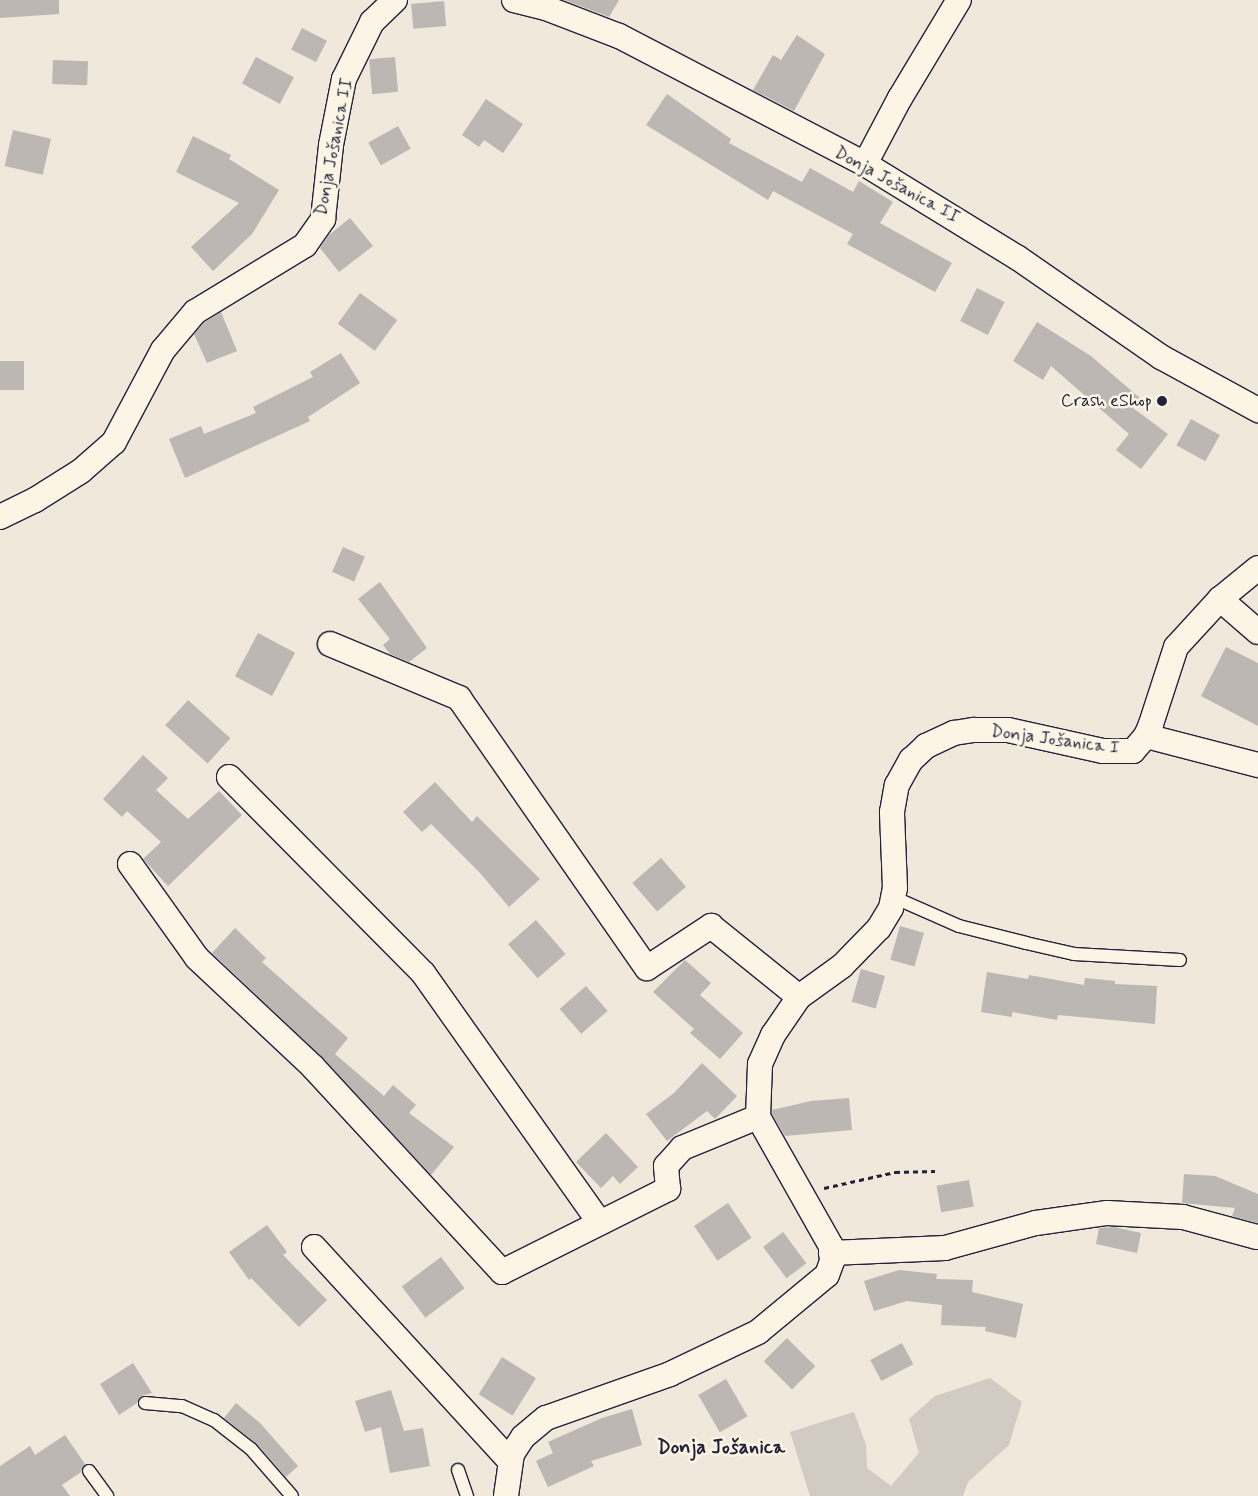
<!DOCTYPE html>
<html>
<head>
<meta charset="utf-8">
<style>
  body { margin:0 }
  #map { position:relative; width:1258px; height:1496px; overflow:hidden; background:#efe8db; font-family:Mynerve,sans-serif }
  div>[style] { position:absolute }
  .green>* { inset:0; background:#d1cbc3 }
  .building>* { inset:0; background:#bcb7b3; transform-origin:0 0 }
  .path>* { height:3px; margin-top:-1.5px; transform-origin:0; background:repeating-linear-gradient(90deg,#22223b 0 5px,transparent 0 9px) }
  .roads { filter:drop-shadow(1px 0 #22223b) drop-shadow(-1px 0 #22223b) drop-shadow(0 1px #22223b) drop-shadow(0 -1px #22223b) }
  .service>* { height:12px; margin:-6px; padding:0 6px; transform-origin:6px; border-radius:6px; background:#fcf5e5 }
  .minor>* { height:24px; margin:-12px; padding:0 12px; transform-origin:12px; border-radius:12px; background:#fcf5e5 }
  .dots>* { width:14px; height:14px; translate:-50% -50%; box-sizing:border-box; border:2px solid #fcf5e5; border-radius:50% }
  span { translate:-50% -50%; white-space:nowrap; text-align:center; line-height:1.15; -webkit-text-stroke:5px #fcf5e5; paint-order:stroke }
  .street-label { font-size:18px; color:#22223b }
  .poi-label { font-size:18px; color:#22223b }
  .right { translate:-100% -50%; text-align:right }
  .quarter-label { font-size:20px; color:#22223b; font-weight:700 }
</style>
</head>
<body>
<div id="map">
  <div class="green">
    <div style="clip-path:polygon(990px 1378px,1022px 1402px,1009px 1445px,968px 1482px,963px 1496px,810px 1496px,790px 1432px,854px 1412px,866px 1445px,867px 1468px,891px 1486px,919px 1453px,909px 1419px,935px 1396px)"></div>
  </div>
  <div class="building">
    <div style="clip-path:polygon(0 0,59px 0,59px 14px,0 18px)"></div>
    <div style="clip-path:polygon(564px 0,619px 0,609px 17px)"></div>
    <div style="left:444px;top:1px;width:25px;height:33px;rotate:85deg"></div>
    <div style="left:302px;top:28px;width:28px;height:24px;rotate:27deg"></div>
    <div style="clip-path:polygon(797px 35px,825px 54px,794px 111px,753px 90px,773px 55px,781px 60px)"></div>
    <div style="left:256px;top:57px;width:43px;height:30px;rotate:28deg"></div>
    <div style="left:395px;top:57px;width:35px;height:26px;rotate:85deg"></div>
    <div style="left:53px;top:60px;width:35px;height:24px;rotate:2deg"></div>
    <div style="clip-path:polygon(667px 94px,731px 139px,729px 143px,802px 182px,810px 168px,853px 192px,859px 181px,893px 202px,880px 223px,952px 263px,935px 292px,847px 244px,853px 234px,773px 191px,768px 200px,646px 125px)"></div>
    <div style="clip-path:polygon(486px 99px,523px 124px,503px 153px,484px 140px,479px 147px,462px 135px)"></div>
    <div style="left:398px;top:126px;width:26px;height:34px;rotate:61deg"></div>
    <div style="left:13px;top:130px;width:39px;height:37px;rotate:13deg"></div>
    <div style="clip-path:polygon(193px 136px,231px 155px,229px 159px,279px 190px,252px 234px,213px 271px,191px 247px,239px 203px,176px 172px)"></div>
    <div style="clip-path:polygon(350px 218px,373px 246px,339px 272px,320px 248px,329px 235px)"></div>
    <div style="left:977px;top:288px;width:31px;height:37px;rotate:27deg"></div>
    <div style="left:360px;top:293px;width:46px;height:38px;rotate:36deg"></div>
    <div style="clip-path:polygon(221px 312px,237px 351px,207px 363px,194px 334px,204px 323px)"></div>
    <div style="clip-path:polygon(1037px 322px,1091px 356px,1141px 399px,1133px 408px,1168px 434px,1141px 469px,1116px 450px,1129px 434px,1051px 366px,1043px 380px,1013px 361px)"></div>
    <div style="clip-path:polygon(341px 353px,360px 383px,308px 417px,310px 421px,185px 478px,169px 439px,201px 426px,204px 434px,256px 413px,253px 407px,313px 377px,310px 372px)"></div>
    <div style="left:0;top:361px;width:24px;height:29px"></div>
    <div style="left:1191px;top:419px;width:33px;height:30px;rotate:29deg"></div>
    <div style="left:343px;top:547px;width:24px;height:27px;rotate:24deg"></div>
    <div style="clip-path:polygon(380px 582px,427px 648px,409px 662px,390px 654px,383px 645px,390px 639px,358px 599px)"></div>
    <div style="left:258px;top:633px;width:42px;height:49px;rotate:28deg"></div>
    <div style="clip-path:polygon(1226px 647px,1258px 663px,1258px 726px,1201px 696px)"></div>
    <div style="left:188px;top:700px;width:57px;height:34px;rotate:42deg"></div>
    <div style="clip-path:polygon(143px 755px,168px 778px,156px 790px,188px 819px,219px 791px,242px 815px,168px 886px,143px 859px,161px 842px,127px 811px,122px 817px,103px 799px)"></div>
    <div style="clip-path:polygon(435px 782px,472px 822px,477px 816px,540px 879px,509px 907px,480px 873px,431px 824px,422px 832px,403px 812px)"></div>
    <div style="left:661px;top:858px;width:38px;height:38px;rotate:49deg"></div>
    <div style="left:536px;top:920px;width:45px;height:37px;rotate:49deg"></div>
    <div style="left:900px;top:926px;width:25px;height:35px;rotate:16deg"></div>
    <div style="clip-path:polygon(235px 928px,266px 958px,262px 962px,348px 1038px,335px 1054px,384px 1096px,393px 1085px,416px 1105px,409px 1113px,454px 1147px,431px 1175px,323px 1058px,212px 953px)"></div>
    <div style="clip-path:polygon(685px 960px,711px 983px,700px 995px,743px 1033px,720px 1059px,690px 1033px,694px 1029px,653px 992px)"></div>
    <div style="left:861px;top:969px;width:25px;height:34px;rotate:16deg"></div>
    <div style="clip-path:polygon(987px 972px,1028px 979px,1029px 975px,1084px 985px,1085px 978px,1115px 981px,1115px 984px,1157px 986px,1155px 1024px,1058px 1015px,1057px 1020px,1012px 1012px,1012px 1017px,981px 1012px)"></div>
    <div style="left:586px;top:986px;width:33px;height:35px;rotate:49deg"></div>
    <div style="clip-path:polygon(702px 1063px,737px 1096px,715px 1119px,707px 1111px,667px 1141px,646px 1114px,674px 1093px)"></div>
    <div style="clip-path:polygon(849px 1098px,852px 1130px,785px 1136px,772px 1114px,772px 1110px,811px 1101px)"></div>
    <div style="clip-path:polygon(606px 1133px,638px 1167px,620px 1184px,613px 1176px,601px 1188px,576px 1162px)"></div>
    <div style="clip-path:polygon(1184px 1174px,1215px 1176px,1258px 1194px,1258px 1223px,1232px 1216px,1235px 1208px,1182px 1203px)"></div>
    <div style="left:969px;top:1180px;width:27px;height:33px;rotate:80deg"></div>
    <div style="left:728px;top:1203px;width:42px;height:41px;rotate:56deg"></div>
    <div style="clip-path:polygon(267px 1225px,287px 1252px,283px 1255px,327px 1300px,299px 1327px,251px 1278px,249px 1280px,229px 1252px)"></div>
    <div style="clip-path:polygon(1114px 1227px,1141px 1233px,1137px 1253px,1096px 1244px,1099px 1228px)"></div>
    <div style="left:783px;top:1232px;width:39px;height:25px;rotate:53deg"></div>
    <div style="left:441px;top:1257px;width:39px;height:49px;rotate:53deg"></div>
    <div style="clip-path:polygon(899px 1270px,937px 1274px,936px 1279px,973px 1280px,972px 1292px,1023px 1304px,1016px 1338px,985px 1331px,986px 1327px,941px 1325px,942px 1305px,907px 1301px,874px 1311px,864px 1281px)"></div>
    <div style="left:787px;top:1338px;width:40px;height:33px;rotate:45deg"></div>
    <div style="left:902px;top:1343px;width:24px;height:36px;rotate:62deg"></div>
    <div style="left:502px;top:1357px;width:40px;height:44px;rotate:32deg"></div>
    <div style="clip-path:polygon(133px 1363px,152px 1393px,141px 1396px,137px 1403px,119px 1415px,100px 1384px)"></div>
    <div style="left:726px;top:1379px;width:43px;height:32px;rotate:60deg"></div>
    <div style="clip-path:polygon(391px 1390px,404px 1431px,423px 1428px,430px 1466px,390px 1473px,381px 1427px,365px 1432px,355px 1401px)"></div>
    <div style="clip-path:polygon(236px 1403px,260px 1423px,298px 1466px,286px 1477px,257px 1444px,224px 1418px)"></div>
    <div style="clip-path:polygon(632px 1409px,642px 1445px,591px 1461px,594px 1466px,548px 1487px,536px 1461px,553px 1453px,548px 1442px,602px 1418px)"></div>
    <div style="clip-path:polygon(65px 1435px,85px 1464px,81px 1472px,62px 1485px,70px 1496px,0 1496px,0 1466px,30px 1446px,35px 1455px)"></div>
  </div>
  <div class="path">
    <div style="left:824px;top:1188px;width:73px;rotate:-12.7deg"></div>
    <div style="left:895px;top:1172px;width:40px;rotate:-1.4deg"></div>
  </div>
  <div class="roads">
    <div class="service">
      <div style="left:893px;top:897px;width:72px;rotate:23.7deg"></div>
      <div style="left:959px;top:926px;width:69px;rotate:14.2deg"></div>
      <div style="left:1026px;top:943px;width:49px;rotate:12.9deg"></div>
      <div style="left:1074px;top:954px;width:106px;rotate:3.2deg"></div>
      <div style="left:145px;top:1403px;width:37px;rotate:5deg"></div>
      <div style="left:182px;top:1406px;width:35px;rotate:24deg"></div>
      <div style="left:214px;top:1420px;width:47px;rotate:38.1deg"></div>
      <div style="left:251px;top:1449px;width:62px;rotate:48.9deg"></div>
      <div style="left:458px;top:1470px;width:28px;rotate:71deg"></div>
      <div style="left:89px;top:1471px;width:31px;rotate:54deg"></div>
    </div>
    <div class="minor">
      <div style="left:514px;top:0;width:33px;rotate:14deg"></div>
      <div style="left:546px;top:8px;width:78px;rotate:21deg"></div>
      <div style="left:619px;top:36px;width:277px;rotate:27.5deg"></div>
      <div style="left:865px;top:164px;width:180px;rotate:31.6deg"></div>
      <div style="left:1018px;top:258px;width:174px;rotate:34.7deg"></div>
      <div style="left:1161px;top:357px;width:111px;rotate:28.7deg"></div>
      <div style="left:865px;top:164px;width:75px;rotate:-62.1deg"></div>
      <div style="left:900px;top:98px;width:114px;rotate:-59deg"></div>
      <div style="left:0;top:517px;width:39px;rotate:-26deg"></div>
      <div style="left:35px;top:500px;width:54px;rotate:-32.2deg"></div>
      <div style="left:81px;top:471px;width:44px;rotate:-41.3deg"></div>
      <div style="left:114px;top:442px;width:104px;rotate:-62deg"></div>
      <div style="left:163px;top:350px;width:50px;rotate:-49.9deg"></div>
      <div style="left:195px;top:312px;width:129px;rotate:-31.3deg"></div>
      <div style="left:305px;top:245px;width:32px;rotate:-55deg"></div>
      <div style="left:323px;top:219px;width:74px;rotate:-83.8deg"></div>
      <div style="left:331px;top:145px;width:67px;rotate:-78.9deg"></div>
      <div style="left:344px;top:79px;width:64px;rotate:-63.8deg"></div>
      <div style="left:372px;top:22px;width:32px;rotate:-44deg"></div>
      <div style="left:1220px;top:599px;width:50px;rotate:41deg"></div>
      <div style="left:330px;top:644px;width:140px;rotate:22.7deg"></div>
      <div style="left:459px;top:698px;width:329px;rotate:55.2deg"></div>
      <div style="left:647px;top:968px;width:77px;rotate:-33.3deg"></div>
      <div style="left:711px;top:926px;width:113px;rotate:38.9deg"></div>
      <div style="left:1146px;top:736px;width:116px;rotate:14.5deg"></div>
      <div style="left:229px;top:777px;width:276px;rotate:45.3deg"></div>
      <div style="left:423px;top:973px;width:306px;rotate:54.7deg"></div>
      <div style="left:130px;top:864px;width:115px;rotate:54.5deg"></div>
      <div style="left:197px;top:958px;width:159px;rotate:43.2deg"></div>
      <div style="left:313px;top:1067px;width:279px;rotate:47.3deg"></div>
      <div style="left:502px;top:1272px;width:186px;rotate:-26.6deg"></div>
      <div style="left:668px;top:1189px;width:23px;rotate:-95deg"></div>
      <div style="left:666px;top:1166px;width:24px;rotate:-48deg"></div>
      <div style="left:682px;top:1148px;width:82px;rotate:-22.2deg"></div>
      <div style="left:314px;top:1247px;width:290px;rotate:47.5deg"></div>
      <div style="left:831px;top:1253px;width:114px;rotate:-2.5deg"></div>
      <div style="left:945px;top:1248px;width:94px;rotate:-15.4deg"></div>
      <div style="left:1036px;top:1223px;width:72px;rotate:-8deg"></div>
      <div style="left:1107px;top:1213px;width:76px;rotate:3deg"></div>
      <div style="left:1183px;top:1217px;width:77px;rotate:15.1deg"></div>
      <div style="left:506px;top:1496px;width:42px;rotate:-81.9deg"></div>
      <div style="left:512px;top:1454px;width:20px;rotate:-57deg"></div>
      <div style="left:523px;top:1437px;width:30px;rotate:-40deg"></div>
      <div style="left:546px;top:1418px;width:132px;rotate:-19.5deg"></div>
      <div style="left:670px;top:1374px;width:98px;rotate:-25.5deg"></div>
      <div style="left:758px;top:1332px;width:89px;rotate:-39.6deg"></div>
      <div style="left:827px;top:1275px;width:15px;rotate:-70deg"></div>
      <div style="left:832px;top:1261px;width:15px;rotate:-94deg"></div>
      <div style="left:831px;top:1246px;width:148px;rotate:-119.5deg"></div>
      <div style="left:758px;top:1117px;width:53px;rotate:-87.8deg"></div>
      <div style="left:760px;top:1064px;width:32px;rotate:-66deg"></div>
      <div style="left:773px;top:1035px;width:46px;rotate:-55.6deg"></div>
      <div style="left:799px;top:997px;width:53px;rotate:-35.8deg"></div>
      <div style="left:842px;top:966px;width:53px;rotate:-45.8deg"></div>
      <div style="left:879px;top:928px;width:23px;rotate:-59deg"></div>
      <div style="left:891px;top:908px;width:20px;rotate:-79deg"></div>
      <div style="left:895px;top:888px;width:76px;rotate:-92.3deg"></div>
      <div style="left:892px;top:812px;width:27px;rotate:-80deg"></div>
      <div style="left:897px;top:785px;width:29px;rotate:-61deg"></div>
      <div style="left:911px;top:760px;width:21px;rotate:-43deg"></div>
      <div style="left:926px;top:746px;width:31px;rotate:-25deg"></div>
      <div style="left:954px;top:733px;width:20px;rotate:-9deg"></div>
      <div style="left:974px;top:730px;width:34px"></div>
      <div style="left:1008px;top:730px;width:97px;rotate:12.5deg"></div>
      <div style="left:1103px;top:751px;width:30px"></div>
      <div style="left:1133px;top:751px;width:20px;rotate:-49deg"></div>
      <div style="left:1146px;top:736px;width:13px;rotate:-67deg"></div>
      <div style="left:1151px;top:724px;width:81px;rotate:-72deg"></div>
      <div style="left:1176px;top:647px;width:65px;rotate:-47.5deg"></div>
      <div style="left:1220px;top:599px;width:49px;rotate:-39.2deg"></div>
    </div>
  </div>
  <div class="dots">
    <div style="left:1162px;top:401px;background:#22223b"></div>
  </div>
  <div class="street-label">
    <span style="left:334px;top:147px;rotate:-79deg">Donja Jošanica II</span>
    <span style="left:897px;top:185px;rotate:29deg">Donja Jošanica II</span>
    <span style="left:1055px;top:740px;rotate:8deg">Donja Jošanica I</span>
  </div>
  <div class="poi-label">
    <span class="right" style="left:1152px;top:401px">Crash eShop</span>
  </div>
  <div class="quarter-label">
    <span style="left:721px;top:1447px">Donja Jošanica</span>
  </div>
</div>
</body>
</html>
